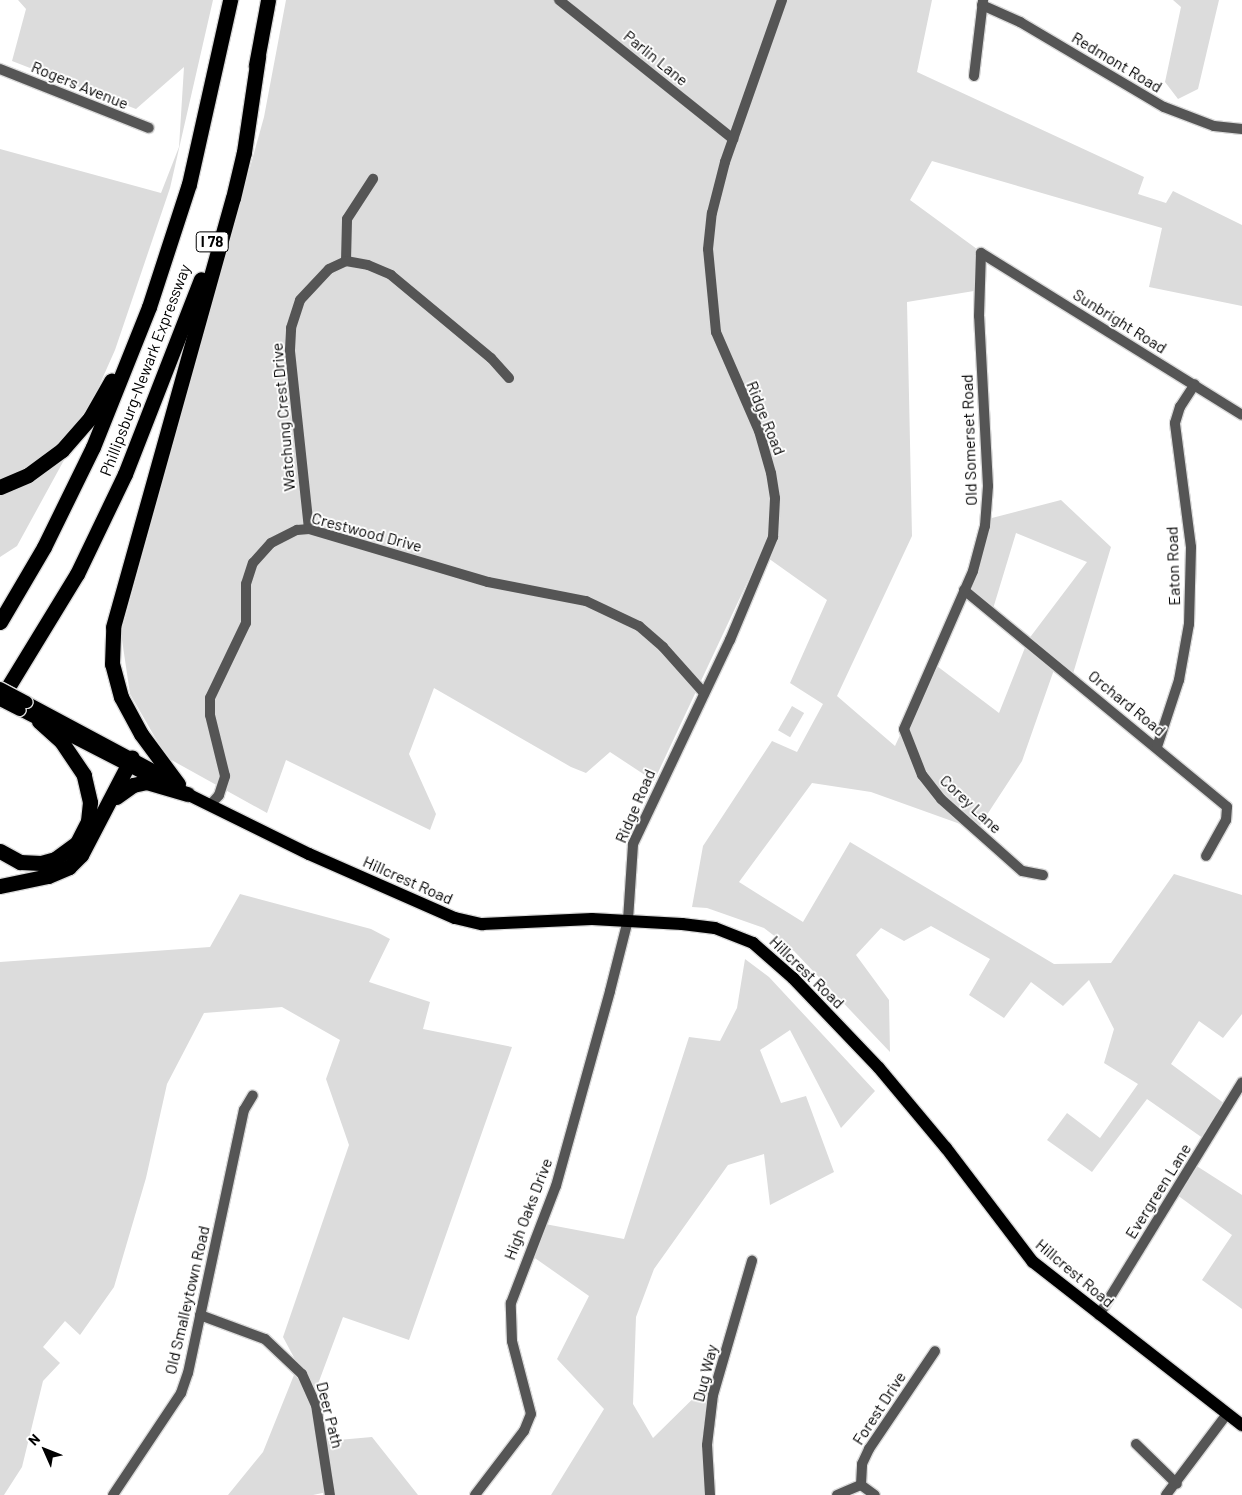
<!DOCTYPE html>
<html>
<head>
<meta charset="utf-8">
<style>
  body { margin:0 }
  #map { position:relative; width:1242px; height:1495px; overflow:hidden; background:#fff; font-family:Barlow,sans-serif }
  div>[style] { position:absolute }
  .green>* { inset:0; background:#dcdcdc; transform-origin:0 0 }
  .roads { filter:drop-shadow(1px 0 #dbdbdb) drop-shadow(-1px 0 #dbdbdb) drop-shadow(0 1px #dbdbdb) drop-shadow(0 -1px #dbdbdb) }
  .minor>* { height:10px; margin:-5px; padding:0 5px; transform-origin:5px; border-radius:5px; background:#555 }
  .major>* { height:12px; margin:-6px; padding:0 6px; transform-origin:6px; border-radius:6px; background:#000 }
  .highway>* { height:15px; margin:-7.5px; padding:0 7.5px; transform-origin:7.5px; border-radius:7.5px; background:#000 }
  .bridges { filter:drop-shadow(1px 0 #dbdbdb) drop-shadow(-1px 0 #dbdbdb) drop-shadow(0 1px #dbdbdb) drop-shadow(0 -1px #dbdbdb) }
  .major-bridge>* { height:12px; margin:-6px; padding:0 6px; transform-origin:6px; border-radius:6px; background:#000 }
  span { translate:-50% -50%; white-space:nowrap; text-align:center; line-height:1.15; -webkit-text-stroke:4px #fff; paint-order:stroke }
  .shield-label span { padding:1px 4px; background:#fff; border:1px solid; border-radius:4px; -webkit-text-stroke-width:0 }
  .shield-label { font-size:15px; color:#000; font-weight:700 }
  .street-label { font-size:16px; color:#000 }
  .north { position:absolute; left:20px; top:1425px; width:50px; height:50px; -webkit-text-stroke:4px #fff; paint-order:stroke; rotate:314deg; font-size:14px; font-weight:700; line-height:20px; text-align:center; color:#000 }
  .north::after { content:''; display:block; margin:auto; width:18px; height:22px; background:#000; clip-path:polygon(50% 0,100% 100%,50% 72%,0 100%) }
</style>
</head>
<body>
<div id="map">
  <div class="green">
    <div style="clip-path:polygon(18px 0,213px 0,170px 188px,115px 350px,75px 440px,17px 546px,0 557px,0 149px,161px 193px,179px 147px,184px 67px,136px 109px,12px 61px,26px 9px)"></div>
    <div style="clip-path:polygon(286px 0,932px 0,917px 72px,1144px 177px,1138px 194px,1166px 203px,1173px 191px,1242px 225px,1242px 306px,1149px 287px,1162px 228px,932px 161px,910px 200px,981px 252px,980px 290px,907px 302px,912px 536px,837px 696px,895px 746px,933px 663px,999px 713px,1028px 640px,1087px 562px,1016px 533px,992px 612px,968px 589px,988px 519px,1061px 500px,1111px 547px,1072px 677px,1056px 664px,1022px 761px,977px 830px,871px 792px,812px 783px,739px 882px,803px 922px,850px 842px,1054px 964px,1111px 963px,1174px 874px,1242px 895px,1242px 1014px,1223px 1038px,1199px 1021px,1171px 1064px,1229px 1107px,1207px 1141px,1147px 1099px,1092px 1172px,1047px 1140px,1067px 1113px,1100px 1138px,1138px 1084px,1104px 1063px,1114px 1029px,1089px 980px,1063px 1006px,1031px 982px,1004px 1018px,969px 995px,990px 959px,931px 926px,904px 941px,881px 928px,856px 955px,889px 1000px,890px 1052px,794px 951px,764px 928px,707px 908px,692px 907px,703px 846px,772px 741px,797px 752px,823px 704px,790px 683px,827px 600px,761px 553px,654px 781px,610px 752px,586px 773px,571px 767px,434px 688px,409px 754px,436px 814px,430px 830px,286px 760px,267px 813px,157px 752px,160px 746px,130px 694px,121px 633px,264px 117px)"></div>
    <div style="clip-path:polygon(1173px 0,1219px 0,1198px 89px,1178px 99px,1165px 82px,1181px 7px)"></div>
    <div style="left:792px;top:706px;width:14px;height:28px;rotate:30deg"></div>
    <div style="clip-path:polygon(240px 894px,371px 929px,390px 939px,369px 982px,430px 1002px,423px 1029px,512px 1047px,409px 1340px,343px 1317px,315px 1392px,327px 1441px,372px 1437px,418px 1495px,333px 1495px,332px 1491px,313px 1495px,228px 1495px,263px 1452px,298px 1365px,283px 1337px,349px 1145px,326px 1079px,340px 1040px,282px 1007px,204px 1013px,167px 1084px,146px 1178px,114px 1287px,80px 1335px,65px 1321px,43px 1347px,60px 1363px,43px 1381px,22px 1467px,4px 1495px,0 1495px,0 962px,210px 947px)"></div>
    <div style="clip-path:polygon(745px 959px,769px 977px,875px 1091px,841px 1128px,790px 1030px,760px 1050px,781px 1103px,806px 1096px,834px 1172px,770px 1205px,764px 1154px,728px 1165px,654px 1269px,636px 1317px,633px 1404px,653px 1438px,717px 1375px,711px 1495px,551px 1495px,604px 1409px,557px 1359px,589px 1296px,532px 1256px,545px 1224px,624px 1239px,689px 1037px,720px 1041px,737px 1008px)"></div>
    <div style="clip-path:polygon(1192px 1163px,1242px 1195px,1242px 1309px,1202px 1280px,1232px 1235px,1173px 1192px)"></div>
  </div>
  <div class="roads">
    <div class="minor">
      <div style="left:559px;top:0;width:223px;rotate:38.6deg"></div>
      <div style="left:982px;top:5px;width:42px;rotate:24.1deg"></div>
      <div style="left:1020px;top:22px;width:167px;rotate:30.6deg"></div>
      <div style="left:1164px;top:107px;width:53px;rotate:20.8deg"></div>
      <div style="left:1214px;top:126px;width:28px;rotate:6deg"></div>
      <div style="left:0;top:69px;width:160px;rotate:21.6deg"></div>
      <div style="left:974px;top:76px;width:77px;rotate:-83.2deg"></div>
      <div style="left:346px;top:261px;width:42px;rotate:-88.6deg"></div>
      <div style="left:347px;top:219px;width:48px;rotate:-57deg"></div>
      <div style="left:309px;top:529px;width:180px;rotate:-96.1deg"></div>
      <div style="left:290px;top:350px;width:22px;rotate:-87deg"></div>
      <div style="left:291px;top:328px;width:29px;rotate:-72deg"></div>
      <div style="left:300px;top:300px;width:42px;rotate:-46.9deg"></div>
      <div style="left:329px;top:269px;width:19px;rotate:-25deg"></div>
      <div style="left:346px;top:261px;width:22px;rotate:10deg"></div>
      <div style="left:368px;top:265px;width:25px;rotate:23deg"></div>
      <div style="left:391px;top:275px;width:130px;rotate:39.7deg"></div>
      <div style="left:491px;top:358px;width:27px;rotate:48deg"></div>
      <div style="left:964px;top:590px;width:341px;rotate:39.5deg"></div>
      <div style="left:1227px;top:807px;width:13px;rotate:94deg"></div>
      <div style="left:1226px;top:820px;width:41px;rotate:119.1deg"></div>
      <div style="left:1157px;top:747px;width:71px;rotate:-71.8deg"></div>
      <div style="left:1179px;top:680px;width:57px;rotate:-79.9deg"></div>
      <div style="left:1189px;top:624px;width:77px;rotate:-88.5deg"></div>
      <div style="left:1191px;top:547px;width:125px;rotate:-97.4deg"></div>
      <div style="left:1175px;top:423px;width:17px;rotate:-73deg"></div>
      <div style="left:1180px;top:407px;width:27px;rotate:-57deg"></div>
      <div style="left:211px;top:804px;width:12px;rotate:-48deg"></div>
      <div style="left:219px;top:795px;width:20px;rotate:-72deg"></div>
      <div style="left:225px;top:776px;width:63px;rotate:-103.8deg"></div>
      <div style="left:210px;top:715px;width:17px;rotate:-90deg"></div>
      <div style="left:210px;top:698px;width:83px;rotate:-64.4deg"></div>
      <div style="left:246px;top:623px;width:39px;rotate:-90deg"></div>
      <div style="left:246px;top:584px;width:22px;rotate:-72deg"></div>
      <div style="left:253px;top:563px;width:27px;rotate:-48deg"></div>
      <div style="left:271px;top:543px;width:29px;rotate:-27deg"></div>
      <div style="left:297px;top:530px;width:12px;rotate:-5deg"></div>
      <div style="left:309px;top:529px;width:187px;rotate:16.5deg"></div>
      <div style="left:488px;top:582px;width:100px;rotate:11deg"></div>
      <div style="left:586px;top:601px;width:59px;rotate:25.3deg"></div>
      <div style="left:639px;top:626px;width:32px;rotate:41deg"></div>
      <div style="left:663px;top:647px;width:62px;rotate:48.3deg"></div>
      <div style="left:1043px;top:875px;width:21px;rotate:-169deg"></div>
      <div style="left:1022px;top:871px;width:108px;rotate:-138.4deg"></div>
      <div style="left:941px;top:799px;width:31px;rotate:-128deg"></div>
      <div style="left:922px;top:775px;width:49px;rotate:-111.4deg"></div>
      <div style="left:904px;top:729px;width:172px;rotate:-66.4deg"></div>
      <div style="left:973px;top:571px;width:47px;rotate:-75.1deg"></div>
      <div style="left:985px;top:526px;width:40px;rotate:-85.7deg"></div>
      <div style="left:988px;top:486px;width:170px;rotate:-93deg"></div>
      <div style="left:979px;top:316px;width:63px;rotate:-88.2deg"></div>
      <div style="left:981px;top:253px;width:307px;rotate:31.8deg"></div>
      <div style="left:200px;top:1315px;width:69px;rotate:20.3deg"></div>
      <div style="left:265px;top:1339px;width:51px;rotate:43.4deg"></div>
      <div style="left:302px;top:1374px;width:34px;rotate:66deg"></div>
      <div style="left:316px;top:1405px;width:91px;rotate:81.2deg"></div>
      <div style="left:1099px;top:1315px;width:273px;rotate:-58.4deg"></div>
      <div style="left:1136px;top:1444px;width:57px;rotate:44.3deg"></div>
      <div style="left:861px;top:1485px;width:21px;rotate:-87deg"></div>
      <div style="left:862px;top:1464px;width:17px;rotate:-65deg"></div>
      <div style="left:869px;top:1449px;width:118px;rotate:-56deg"></div>
      <div style="left:113px;top:1495px;width:123px;rotate:-56.3deg"></div>
      <div style="left:181px;top:1393px;width:21px;rotate:-71deg"></div>
      <div style="left:188px;top:1373px;width:269px;rotate:-78deg"></div>
      <div style="left:244px;top:1110px;width:17px;rotate:-59deg"></div>
      <div style="left:475px;top:1495px;width:81px;rotate:-52.6deg"></div>
      <div style="left:524px;top:1431px;width:18px;rotate:-68deg"></div>
      <div style="left:531px;top:1414px;width:75px;rotate:-104.6deg"></div>
      <div style="left:512px;top:1341px;width:38px;rotate:-92deg"></div>
      <div style="left:511px;top:1303px;width:125px;rotate:-69deg"></div>
      <div style="left:556px;top:1186px;width:202px;rotate:-74.5deg"></div>
      <div style="left:610px;top:991px;width:73px;rotate:-75.8deg"></div>
      <div style="left:628px;top:920px;width:76px;rotate:-86.2deg"></div>
      <div style="left:633px;top:844px;width:226px;rotate:-64.6deg"></div>
      <div style="left:730px;top:640px;width:112px;rotate:-67.3deg"></div>
      <div style="left:773px;top:537px;width:39px;rotate:-87deg"></div>
      <div style="left:775px;top:498px;width:25px;rotate:-99deg"></div>
      <div style="left:771px;top:473px;width:44px;rotate:-105.9deg"></div>
      <div style="left:759px;top:431px;width:108px;rotate:-113.5deg"></div>
      <div style="left:716px;top:332px;width:83px;rotate:-95.5deg"></div>
      <div style="left:708px;top:249px;width:36px;rotate:-84deg"></div>
      <div style="left:712px;top:213px;width:53px;rotate:-75.7deg"></div>
      <div style="left:725px;top:162px;width:172px;rotate:-70.6deg"></div>
      <div style="left:710px;top:1495px;width:50px;rotate:-93.4deg"></div>
      <div style="left:707px;top:1445px;width:50px;rotate:-83.2deg"></div>
      <div style="left:713px;top:1395px;width:140px;rotate:-73.8deg"></div>
      <div style="left:837px;top:1495px;width:26px;rotate:-23deg"></div>
      <div style="left:861px;top:1485px;width:17px;rotate:36deg"></div>
      <div style="left:1166px;top:1495px;width:101px;rotate:-53deg"></div>
    </div>
    <div class="major">
      <div style="left:26px;top:702px;width:159px;rotate:28.2deg"></div>
      <div style="left:20px;top:710px;width:157px;rotate:27.2deg"></div>
      <div style="left:179px;top:790px;width:145px;rotate:26.2deg"></div>
      <div style="left:309px;top:854px;width:159px;rotate:23.7deg"></div>
      <div style="left:455px;top:918px;width:28px;rotate:13deg"></div>
      <div style="left:482px;top:924px;width:110px;rotate:-2.6deg"></div>
      <div style="left:592px;top:919px;width:90px;rotate:3.2deg"></div>
      <div style="left:682px;top:924px;width:33px;rotate:7deg"></div>
      <div style="left:715px;top:928px;width:41px;rotate:21.5deg"></div>
      <div style="left:753px;top:943px;width:53px;rotate:41.2deg"></div>
      <div style="left:793px;top:978px;width:124px;rotate:46.3deg"></div>
      <div style="left:879px;top:1068px;width:104px;rotate:50.1deg"></div>
      <div style="left:946px;top:1148px;width:143px;rotate:52.7deg"></div>
      <div style="left:1033px;top:1262px;width:265px;rotate:38deg"></div>
    </div>
    <div class="highway">
      <div style="left:256px;top:65px;width:66px;rotate:-79.5deg"></div>
      <div style="left:0;top:487px;width:30px;rotate:-23deg"></div>
      <div style="left:28px;top:475px;width:42px;rotate:-36.3deg"></div>
      <div style="left:62px;top:450px;width:43px;rotate:-48.8deg"></div>
      <div style="left:90px;top:418px;width:43px;rotate:-60.4deg"></div>
      <div style="left:0;top:622px;width:87px;rotate:-59.6deg"></div>
      <div style="left:44px;top:547px;width:111px;rotate:-63.9deg"></div>
      <div style="left:93px;top:447px;width:151px;rotate:-68.2deg"></div>
      <div style="left:149px;top:307px;width:129px;rotate:-72deg"></div>
      <div style="left:189px;top:184px;width:189px;rotate:-77.4deg"></div>
      <div style="left:0;top:700px;width:148px;rotate:-58.6deg"></div>
      <div style="left:77px;top:574px;width:111px;rotate:-64.4deg"></div>
      <div style="left:125px;top:474px;width:209px;rotate:-68.7deg"></div>
      <div style="left:178px;top:784px;width:62px;rotate:-126.5deg"></div>
      <div style="left:141px;top:734px;width:42px;rotate:-118.4deg"></div>
      <div style="left:121px;top:697px;width:34px;rotate:-105deg"></div>
      <div style="left:112px;top:664px;width:37px;rotate:-88deg"></div>
      <div style="left:113px;top:627px;width:445px;rotate:-74.4deg"></div>
      <div style="left:233px;top:198px;width:47px;rotate:-76.6deg"></div>
      <div style="left:244px;top:152px;width:96px;rotate:-81.6deg"></div>
      <div style="left:116px;top:797px;width:21px;rotate:-35deg"></div>
      <div style="left:133px;top:785px;width:13px;rotate:-13deg"></div>
      <div style="left:146px;top:782px;width:43px;rotate:16.3deg"></div>
      <div style="left:0;top:851px;width:23px;rotate:29deg"></div>
      <div style="left:20px;top:862px;width:21px;rotate:3deg"></div>
      <div style="left:41px;top:863px;width:15px;rotate:-16deg"></div>
      <div style="left:55px;top:859px;width:27px;rotate:-36deg"></div>
      <div style="left:77px;top:843px;width:25px;rotate:-63deg"></div>
      <div style="left:88px;top:821px;width:19px;rotate:-84deg"></div>
      <div style="left:90px;top:802px;width:28px;rotate:-103deg"></div>
      <div style="left:84px;top:775px;width:40px;rotate:-124deg"></div>
      <div style="left:62px;top:742px;width:31px;rotate:-138deg"></div>
      <div style="left:0;top:886px;width:49px;rotate:-11.8deg"></div>
      <div style="left:48px;top:876px;width:23px;rotate:-23deg"></div>
      <div style="left:69px;top:867px;width:17px;rotate:-45deg"></div>
      <div style="left:81px;top:855px;width:110px;rotate:-62.5deg"></div>
    </div>
  </div>
  <div class="bridges">
    <div class="major-bridge">
      <div style="left:0;top:688px;width:30px;rotate:28deg"></div>
      <div style="left:0;top:700px;width:22px;rotate:27deg"></div>
    </div>
  </div>
  <div class="shield-label">
    <span style="left:212px;top:242px">I 78</span>
  </div>
  <div class="street-label">
    <span style="left:656px;top:58px;rotate:39deg">Parlin Lane</span>
    <span style="left:1117px;top:62px;rotate:31deg">Redmont Road</span>
    <span style="left:80px;top:85px;rotate:22deg">Rogers Avenue</span>
    <span style="left:1120px;top:321px;rotate:32deg">Sunbright Road</span>
    <span style="left:145px;top:370px;rotate:-69deg">Phillipsburg-Newark Expressway</span>
    <span style="left:283px;top:417px;rotate:-95deg">Watchung Crest Drive</span>
    <span style="left:766px;top:418px;rotate:68deg">Ridge Road</span>
    <span style="left:969px;top:440px;rotate:-92deg">Old Somerset Road</span>
    <span style="left:367px;top:532px;rotate:15deg">Crestwood Drive</span>
    <span style="left:1173px;top:566px;rotate:-92deg">Eaton Road</span>
    <span style="left:1127px;top:703px;rotate:39deg">Orchard Road</span>
    <span style="left:971px;top:804px;rotate:43deg">Corey Lane</span>
    <span style="left:635px;top:806px;rotate:-67deg">Ridge Road</span>
    <span style="left:408px;top:880px;rotate:24deg">Hillcrest Road</span>
    <span style="left:807px;top:972px;rotate:44deg">Hillcrest Road</span>
    <span style="left:1158px;top:1191px;rotate:-58deg">Evergreen Lane</span>
    <span style="left:528px;top:1209px;rotate:-69deg">High Oaks Drive</span>
    <span style="left:1075px;top:1273px;rotate:40deg">Hillcrest Road</span>
    <span style="left:187px;top:1300px;rotate:-77deg">Old Smalleytown Road</span>
    <span style="left:705px;top:1373px;rotate:-76deg">Dug Way</span>
    <span style="left:879px;top:1408px;rotate:-57deg">Forest Drive</span>
    <span style="left:330px;top:1415px;rotate:76deg">Deer Path</span>
  </div>
  <div class="north">N</div>
</div>
</body>
</html>
